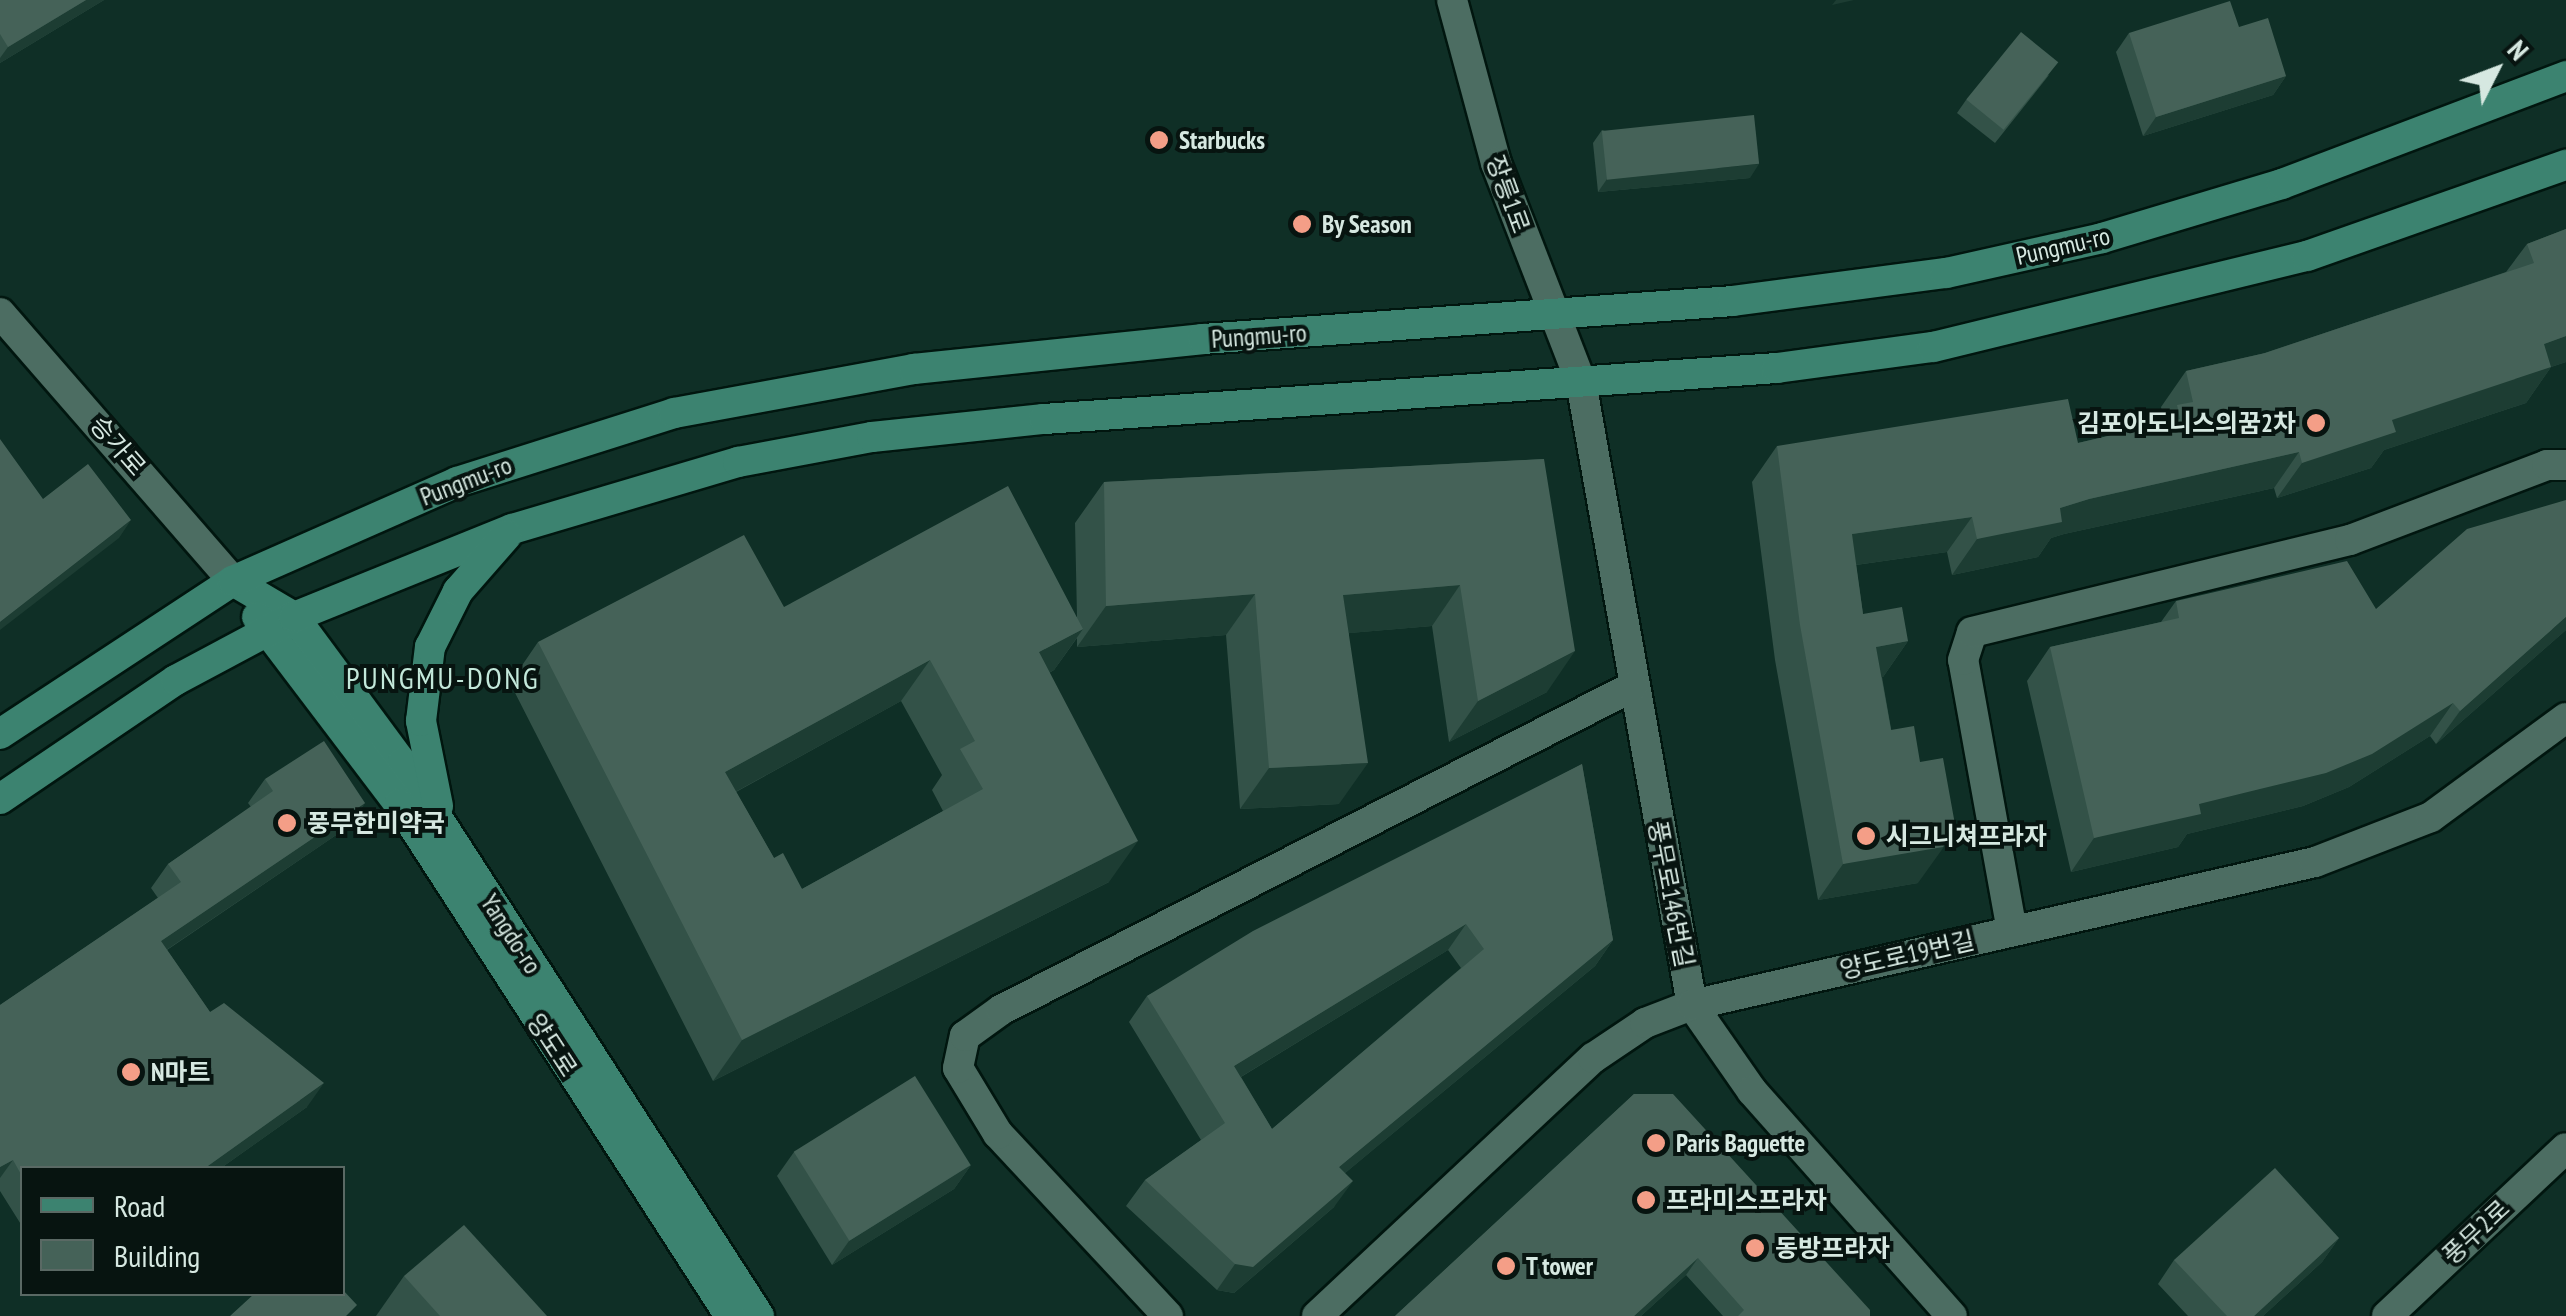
<!DOCTYPE html>
<html>
<head>
<meta charset="utf-8">
<style>
  body { margin:0 }
  #map { position:relative; width:2566px; height:1316px; overflow:hidden; background:#0f2f26; font-family:"PT Sans Narrow","Noto Sans KR",sans-serif }
  div>[style] { position:absolute }
  .roads { filter:drop-shadow(2px 0 #01160f) drop-shadow(-2px 0 #01160f) drop-shadow(0 2px #01160f) drop-shadow(0 -2px #01160f) }
  .street>* { height:30px; margin:-15px; padding:0 15px; transform-origin:15px; border-radius:15px; background:#4c6d62 }
  .secondary>* { height:30px; margin:-15px; padding:0 15px; transform-origin:15px; border-radius:15px; background:#3c8370 }
  .wall>* { inset:0; background:#335248 }
  .shaded-wall>* { inset:0; background:#1d3d33 }
  .building>* { inset:0; background:#456258; transform-origin:0 0 }
  .dots>* { width:28px; height:28px; translate:-50% -50%; box-sizing:border-box; border:5px solid #071410; border-radius:50% }
  span { translate:-50% -50%; white-space:nowrap; text-align:center; line-height:1.15; -webkit-text-stroke:8px #071410; paint-order:stroke }
  .poi-label { font-size:25px; color:#d6e8e1; font-weight:700 }
  .left { translate:0 -50%; text-align:left }
  .right { translate:-100% -50%; text-align:right }
  .street-label { font-size:25px; color:#d6e8e1 }
  .quarter-label { font-size:30px; color:#c3e8da; letter-spacing:2.5px }
  .legend { position:absolute; left:20px; top:1166px; width:325px; height:130px; box-sizing:border-box; background:#071410; border:2px solid #5a6964; margin:0; padding:12px 18px; list-style:none; font-size:30px; color:#d6e8e1 }
  .legend li { display:flex; align-items:center; gap:20px; height:50px }
  .legend b { width:50px; border:2px solid #5a6964 }
  .north { position:absolute; left:2446px; top:20px; width:100px; height:100px; -webkit-text-stroke:8px #071410; paint-order:stroke; rotate:48deg; font-size:28px; font-weight:700; line-height:40px; text-align:center; color:#d6e8e1 }
  .north::after { content:''; display:block; margin:auto; width:35px; height:45px; background:#d6e8e1; clip-path:polygon(50% 0,100% 100%,50% 72%,0 100%) }
</style>
</head>
<body>
<div id="map">
  <div class="roads">
    <div class="street">
      <div style="left:1452px;top:0;width:169px;rotate:74.9deg"></div>
      <div style="left:1496px;top:163px;width:235px;rotate:68.8deg"></div>
      <div style="left:1581px;top:382px;width:633px;rotate:79.9deg"></div>
      <div style="left:1692px;top:1005px;width:105px;rotate:55.1deg"></div>
      <div style="left:1752px;top:1091px;width:301px;rotate:48.4deg"></div>
      <div style="left:0;top:313px;width:355px;rotate:49deg"></div>
      <div style="left:2012px;top:931px;width:275px;rotate:-100.2deg"></div>
      <div style="left:1963px;top:660px;width:29px;rotate:-72deg"></div>
      <div style="left:1972px;top:632px;width:389px;rotate:-13.7deg"></div>
      <div style="left:2350px;top:540px;width:211px;rotate:-20.8deg"></div>
      <div style="left:2547px;top:465px;width:19px"></div>
      <div style="left:1168px;top:1316px;width:249px;rotate:-133deg"></div>
      <div style="left:998px;top:1134px;width:77px;rotate:-121.2deg"></div>
      <div style="left:958px;top:1068px;width:33px;rotate:-78deg"></div>
      <div style="left:965px;top:1036px;width:44px;rotate:-35.8deg"></div>
      <div style="left:1001px;top:1010px;width:709px;rotate:-27.11deg"></div>
      <div style="left:1317px;top:1316px;width:378px;rotate:-43.1deg"></div>
      <div style="left:1593px;top:1058px;width:63px;rotate:-33.9deg"></div>
      <div style="left:1645px;top:1023px;width:50px;rotate:-21deg"></div>
      <div style="left:1692px;top:1005px;width:639px;rotate:-12.93deg"></div>
      <div style="left:2315px;top:862px;width:124px;rotate:-21.2deg"></div>
      <div style="left:2431px;top:817px;width:167px;rotate:-36.3deg"></div>
      <div style="left:2387px;top:1316px;width:245px;rotate:-43.2deg"></div>
    </div>
    <div class="secondary">
      <div style="left:233px;top:581px;width:71px;rotate:30.5deg"></div>
      <div style="left:294px;top:617px;width:182px;rotate:53.5deg"></div>
      <div style="left:402px;top:763px;width:658px;rotate:57.15deg"></div>
      <div style="left:257px;top:617px;width:235px;rotate:52.8deg"></div>
      <div style="left:399px;top:804px;width:610px;rotate:57.12deg"></div>
      <div style="left:0;top:734px;width:279px;rotate:-33.3deg"></div>
      <div style="left:233px;top:581px;width:245px;rotate:-23.8deg"></div>
      <div style="left:457px;top:482px;width:228px;rotate:-17.6deg"></div>
      <div style="left:674px;top:413px;width:244px;rotate:-10.4deg"></div>
      <div style="left:914px;top:369px;width:291px;rotate:-5.9deg"></div>
      <div style="left:1203px;top:339px;width:531px;rotate:-4.1deg"></div>
      <div style="left:1733px;top:301px;width:215px;rotate:-7.5deg"></div>
      <div style="left:1946px;top:273px;width:160px;rotate:-12.6deg"></div>
      <div style="left:2102px;top:238px;width:188px;rotate:-16.7deg"></div>
      <div style="left:2282px;top:184px;width:304px;rotate:-20.8deg"></div>
      <div style="left:0;top:799px;width:212px;rotate:-34.1deg"></div>
      <div style="left:176px;top:680px;width:134px;rotate:-28.1deg"></div>
      <div style="left:294px;top:617px;width:235px;rotate:-22deg"></div>
      <div style="left:512px;top:529px;width:236px;rotate:-16.5deg"></div>
      <div style="left:738px;top:462px;width:136px;rotate:-10.6deg"></div>
      <div style="left:872px;top:437px;width:173px;rotate:-6deg"></div>
      <div style="left:1044px;top:419px;width:735px;rotate:-3.98deg"></div>
      <div style="left:1777px;top:368px;width:157px;rotate:-7.7deg"></div>
      <div style="left:1933px;top:347px;width:385px;rotate:-13.7deg"></div>
      <div style="left:2307px;top:256px;width:275px;rotate:-19.4deg"></div>
      <div style="left:438px;top:806px;width:87px;rotate:-101.3deg"></div>
      <div style="left:421px;top:721px;width:75px;rotate:-83.1deg"></div>
      <div style="left:430px;top:647px;width:63px;rotate:-63.4deg"></div>
      <div style="left:458px;top:591px;width:74px;rotate:-48.8deg"></div>
    </div>
  </div>
  <div class="wall">
    <div style="clip-path:polygon(0 0,104px 0,0 63px)"></div>
    <div style="clip-path:polygon(2129px 33px,2286px 76px,2273px 95px,2143px 136px,2116px 52px)"></div>
    <div style="clip-path:polygon(2049px 75px,1995px 143px,1957px 113px,1966px 100px)"></div>
    <div style="clip-path:polygon(1602px 130px,1750px 178px,1598px 192px,1593px 143px)"></div>
    <div style="clip-path:polygon(2566px 229px,2566px 362px,2551px 367px,2526px 403px,2384px 450px,2371px 468px,2277px 498px,2274px 488px,2064px 534px,2051px 538px,2038px 557px,1952px 575px,1947px 552px,1856px 565px,1863px 614px,1908px 641px,1883px 677px,1882px 677px,1918px 883px,1818px 900px,1775px 660px,1752px 482px,1777px 446px,2078px 443px,2164px 423px,2161px 407px,2186px 371px,2265px 353px,2506px 272px,2527px 244px)"></div>
    <div style="clip-path:polygon(evenodd,1544px 459px,1547px 692px,1449px 742px,1432px 626px,1349px 633px,1339px 804px,1240px 809px,1226px 635px,1077px 647px,1077px 638px,1054px 670px,1049px 673px,1109px 882px,713px 1081px,510px 683px,538px 642px,784px 607px,1077px 617px,1075px 523px,1104px 482px,1544px 459px,901px 701px,942px 775px,932px 790px,943px 811px,802px 889px,774px 858px,736px 792px,901px 701px)"></div>
    <div style="clip-path:polygon(2176px 601px,2376px 609px,2566px 630px,2436px 744px,2430px 736px,2349px 787px,2303px 806px,2187px 834px,2178px 847px,2071px 872px,2027px 681px,2050px 647px,2161px 622px)"></div>
    <div style="clip-path:polygon(evenodd,1582px 764px,1613px 940px,1595px 966px,1345px 1173px,1334px 1207px,1234px 1293px,1217px 1290px,1126px 1206px,1145px 1180px,1201px 1140px,1129px 1022px,1147px 996px,1582px 764px,1448px 950px,1461px 968px,1272px 1129px,1241px 1077px,1448px 950px)"></div>
    <div style="clip-path:polygon(265px 779px,365px 803px,348px 827px,167px 950px,210px 1012px,307px 1107px,221px 1168px,22px 1168px,22px 1226px,0 1191px,0 1005px,158px 898px,151px 888px,168px 864px,251px 807px,248px 803px)"></div>
    <div style="clip-path:polygon(1634px 1094px,1870px 1316px,1723px 1316px,1686px 1275px,1641px 1316px,1395px 1316px)"></div>
    <div style="clip-path:polygon(794px 1152px,971px 1165px,954px 1189px,832px 1265px,777px 1176px)"></div>
    <div style="clip-path:polygon(2339px 1238px,2322px 1262px,2263px 1316px,2188px 1316px,2158px 1284px,2174px 1260px)"></div>
    <div style="clip-path:polygon(404px 1276px,547px 1316px,376px 1316px)"></div>
  </div>
  <div class="shaded-wall">
    <div style="clip-path:polygon(86px 0,104px 0,0 63px,0 58px,8px 47px)"></div>
    <div style="clip-path:polygon(1836px 0,1854px 0,1832px 5px)"></div>
    <div style="clip-path:polygon(2286px 76px,2273px 95px,2143px 136px,2156px 117px)"></div>
    <div style="clip-path:polygon(1759px 164px,1750px 178px,1598px 192px,1607px 179px)"></div>
    <div style="clip-path:polygon(2566px 336px,2566px 362px,2551px 367px,2526px 403px,2384px 450px,2371px 468px,2277px 498px,2302px 463px,2544px 344px)"></div>
    <div style="clip-path:polygon(2299px 452px,2274px 488px,2064px 534px,2051px 538px,2038px 557px,1952px 575px,1977px 539px,2060px 508px,2089px 499px)"></div>
    <div style="clip-path:polygon(1972px 517px,1947px 552px,1827px 569px,1852px 534px)"></div>
    <div style="clip-path:polygon(131px 520px,119px 538px,0 630px,0 622px)"></div>
    <div style="clip-path:polygon(1460px 585px,1432px 626px,1315px 636px,1343px 595px)"></div>
    <div style="clip-path:polygon(1255px 594px,1226px 635px,1077px 647px,1106px 606px)"></div>
    <div style="clip-path:polygon(2566px 617px,2566px 630px,2436px 744px,2460px 711px)"></div>
    <div style="clip-path:polygon(1083px 629px,1054px 670px,1010px 693px,1039px 652px)"></div>
    <div style="clip-path:polygon(1908px 641px,1883px 677px,1851px 683px,1876px 647px)"></div>
    <div style="clip-path:polygon(1575px 651px,1547px 692px,1449px 742px,1478px 701px)"></div>
    <div style="clip-path:polygon(930px 660px,901px 701px,697px 813px,725px 772px)"></div>
    <div style="clip-path:polygon(2453px 703px,2430px 736px,2349px 787px,2303px 806px,2187px 834px,2178px 847px,2071px 872px,2094px 838px,2199px 804px)"></div>
    <div style="clip-path:polygon(1368px 763px,1339px 804px,1240px 809px,1269px 768px)"></div>
    <div style="clip-path:polygon(365px 803px,348px 827px,144px 965px,161px 941px)"></div>
    <div style="clip-path:polygon(1956px 830px,1918px 883px,1818px 900px,1843px 864px)"></div>
    <div style="clip-path:polygon(1138px 841px,1109px 882px,713px 1081px,742px 1040px)"></div>
    <div style="clip-path:polygon(1466px 924px,1448px 950px,1216px 1092px,1234px 1066px)"></div>
    <div style="clip-path:polygon(1613px 940px,1595px 966px,1321px 1193px,1339px 1167px)"></div>
    <div style="clip-path:polygon(324px 1083px,307px 1107px,221px 1168px,205px 1168px)"></div>
    <div style="clip-path:polygon(13px 1160px,0 1178px,0 1167px)"></div>
    <div style="clip-path:polygon(971px 1165px,954px 1189px,832px 1265px,849px 1241px)"></div>
    <div style="clip-path:polygon(1353px 1181px,1334px 1207px,1234px 1293px,1217px 1290px,1235px 1264px)"></div>
    <div style="clip-path:polygon(2339px 1238px,2322px 1262px,2263px 1316px,2254px 1316px)"></div>
    <div style="clip-path:polygon(1698px 1258px,1686px 1275px,1641px 1316px,1634px 1316px)"></div>
  </div>
  <div class="building">
    <div style="clip-path:polygon(0 0,86px 0,8px 47px,0 34px)"></div>
    <div style="clip-path:polygon(2230px 1px,2239px 27px,2268px 18px,2286px 76px,2156px 117px,2129px 33px)"></div>
    <div style="left:2021px;top:32px;width:48px;height:87px;rotate:39deg"></div>
    <div style="left:1754px;top:115px;width:49px;height:153px;rotate:84deg"></div>
    <div style="clip-path:polygon(2566px 229px,2566px 336px,2544px 344px,2551px 367px,2392px 420px,2396px 432px,2302px 463px,2299px 452px,2089px 499px,2060px 508px,2062px 522px,1977px 539px,1972px 517px,1852px 534px,1863px 614px,1902px 607px,1908px 641px,1876px 647px,1891px 730px,1914px 726px,1920px 762px,1943px 758px,1956px 830px,1943px 847px,1843px 864px,1800px 625px,1777px 446px,2068px 399px,2078px 443px,2180px 419px,2177px 405px,2193px 402px,2186px 371px,2265px 353px,2534px 263px,2527px 244px)"></div>
    <div style="clip-path:polygon(0 439px,43px 499px,88px 464px,131px 520px,0 622px)"></div>
    <div style="clip-path:polygon(1544px 459px,1575px 651px,1478px 701px,1460px 585px,1343px 595px,1368px 763px,1269px 768px,1255px 594px,1106px 606px,1104px 482px)"></div>
    <div style="clip-path:polygon(evenodd,1008px 486px,1083px 629px,1039px 652px,1138px 841px,742px 1040px,538px 642px,744px 535px,784px 607px,1008px 486px,930px 660px,975px 741px,960px 749px,983px 789px,802px 889px,783px 853px,774px 858px,725px 772px,930px 660px)"></div>
    <div style="clip-path:polygon(2566px 500px,2566px 617px,2460px 711px,2453px 703px,2372px 754px,2326px 773px,2199px 804px,2201px 814px,2094px 838px,2050px 647px,2179px 618px,2176px 601px,2347px 561px,2376px 609px,2467px 529px)"></div>
    <div style="clip-path:polygon(324px 741px,365px 803px,161px 941px,210px 1012px,224px 1003px,324px 1083px,205px 1168px,22px 1168px,22px 1176px,13px 1160px,0 1167px,0 1005px,181px 882px,168px 864px,273px 791px,265px 779px)"></div>
    <div style="clip-path:polygon(evenodd,1582px 764px,1613px 940px,1339px 1167px,1353px 1181px,1253px 1267px,1235px 1264px,1145px 1180px,1225px 1123px,1147px 996px,1253px 931px,1582px 764px,1466px 924px,1484px 949px,1272px 1129px,1234px 1066px,1466px 924px)"></div>
    <div style="left:915px;top:1076px;width:105px;height:143px;rotate:58deg"></div>
    <div style="clip-path:polygon(1634px 1094px,1673px 1094px,1870px 1310px,1870px 1316px,1738px 1316px,1744px 1310px,1698px 1258px,1634px 1316px,1395px 1316px)"></div>
    <div style="clip-path:polygon(2275px 1168px,2339px 1238px,2254px 1316px,2227px 1316px,2174px 1260px)"></div>
    <div style="clip-path:polygon(464px 1225px,547px 1316px,440px 1316px,404px 1276px)"></div>
    <div style="clip-path:polygon(342px 1289px,357px 1305px,346px 1316px,230px 1316px,254px 1294px,342px 1294px)"></div>
  </div>
  <div class="dots">
    <div style="left:1159px;top:140px;background:#f49e87"></div>
    <div style="left:1302px;top:224px;background:#f49e87"></div>
    <div style="left:2316px;top:423px;background:#f49e87"></div>
    <div style="left:287px;top:823px;background:#f49e87"></div>
    <div style="left:1866px;top:836px;background:#f49e87"></div>
    <div style="left:131px;top:1072px;background:#f49e87"></div>
    <div style="left:1656px;top:1143px;background:#f49e87"></div>
    <div style="left:1646px;top:1200px;background:#f49e87"></div>
    <div style="left:1755px;top:1248px;background:#f49e87"></div>
    <div style="left:1506px;top:1266px;background:#f49e87"></div>
  </div>
  <div class="poi-label">
    <span class="left" style="left:1179px;top:140px">Starbucks</span>
    <span class="left" style="left:1322px;top:224px">By Season</span>
    <span class="right" style="left:2296px;top:423px">김포아도니스의꿈2차</span>
    <span class="left" style="left:307px;top:823px">풍무한미약국</span>
    <span class="left" style="left:1886px;top:836px">시그니쳐프라자</span>
    <span class="left" style="left:151px;top:1072px">N마트</span>
    <span class="left" style="left:1676px;top:1143px">Paris Baguette</span>
    <span class="left" style="left:1666px;top:1200px">프라미스프라자</span>
    <span class="left" style="left:1775px;top:1248px">동방프라자</span>
    <span class="left" style="left:1526px;top:1266px">T tower</span>
  </div>
  <div class="street-label">
    <span style="left:1508px;top:194px;rotate:70deg">장릉1로</span>
    <span style="left:2063px;top:246px;rotate:-13deg">Pungmu-ro</span>
    <span style="left:1259px;top:336px;rotate:-4deg">Pungmu-ro</span>
    <span style="left:118px;top:446px;rotate:49deg">승가로</span>
    <span style="left:466px;top:481px;rotate:-21deg">Pungmu-ro</span>
    <span style="left:1671px;top:894px;rotate:79deg">풍무로146번길</span>
    <span style="left:511px;top:934px;rotate:57deg">Yangdo-ro</span>
    <span style="left:1907px;top:955px;rotate:-13deg">양도로19번길</span>
    <span style="left:552px;top:1045px;rotate:57deg">양도로</span>
    <span style="left:2476px;top:1232px;rotate:-43deg">풍무2로</span>
  </div>
  <div class="quarter-label">
    <span style="left:443px;top:678px">PUNGMU-DONG</span>
  </div>
  <ul class="legend">
  <li><b style="height:12px;background:#3c8370"></b>Road</li>
  <li><b style="height:28px;background:#456258"></b>Building</li>
  </ul>
  <div class="north">N</div>
</div>
</body>
</html>
